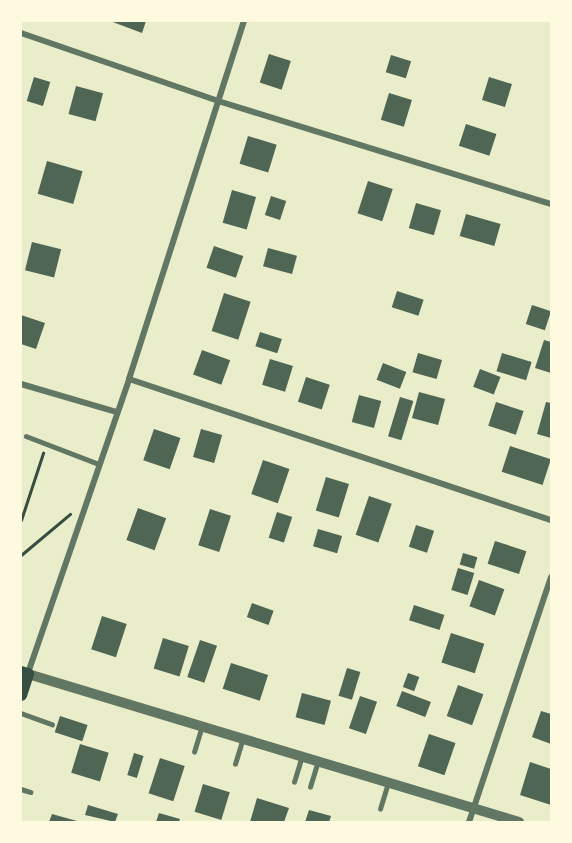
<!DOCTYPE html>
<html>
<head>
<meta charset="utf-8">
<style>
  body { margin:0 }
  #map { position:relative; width:572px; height:843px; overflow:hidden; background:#e9edc9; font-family:"DejaVu Sans",sans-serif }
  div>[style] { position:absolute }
  .building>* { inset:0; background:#4f6655; transform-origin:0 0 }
  .path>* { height:3px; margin:-1.5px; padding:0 1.5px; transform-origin:1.5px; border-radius:1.5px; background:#344e41 }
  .service>* { height:4.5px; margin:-2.25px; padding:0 2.25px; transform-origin:2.25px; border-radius:2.25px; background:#617663 }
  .minor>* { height:6px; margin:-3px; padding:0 3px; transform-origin:3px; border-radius:3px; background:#617663 }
  .tertiary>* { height:10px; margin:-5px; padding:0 5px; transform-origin:5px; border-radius:5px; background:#617663 }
  .secondary>* { height:12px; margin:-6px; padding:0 6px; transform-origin:6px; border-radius:6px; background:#344e41 }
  span { translate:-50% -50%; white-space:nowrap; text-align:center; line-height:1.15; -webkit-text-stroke:4.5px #fefae0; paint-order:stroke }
  .frame { position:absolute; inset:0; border:22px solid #fefae0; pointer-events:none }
</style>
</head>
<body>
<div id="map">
  <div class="building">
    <div style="clip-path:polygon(110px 21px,146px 21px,142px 33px)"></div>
    <div style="left:269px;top:54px;width:23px;height:30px;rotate:18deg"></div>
    <div style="left:391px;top:55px;width:21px;height:18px;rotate:17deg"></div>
    <div style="left:34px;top:77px;width:17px;height:25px;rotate:17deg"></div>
    <div style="left:489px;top:77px;width:24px;height:24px;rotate:17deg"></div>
    <div style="left:76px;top:86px;width:28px;height:29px;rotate:15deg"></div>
    <div style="left:389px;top:93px;width:24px;height:28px;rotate:17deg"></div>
    <div style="left:466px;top:124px;width:32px;height:23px;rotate:18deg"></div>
    <div style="left:248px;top:136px;width:30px;height:29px;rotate:17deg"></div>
    <div style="left:47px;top:161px;width:37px;height:34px;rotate:16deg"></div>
    <div style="left:368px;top:181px;width:26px;height:34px;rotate:18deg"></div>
    <div style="left:232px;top:190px;width:25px;height:34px;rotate:16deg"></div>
    <div style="left:271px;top:196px;width:16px;height:20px;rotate:18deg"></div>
    <div style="left:416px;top:203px;width:26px;height:26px;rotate:16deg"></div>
    <div style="left:466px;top:214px;width:36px;height:23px;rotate:16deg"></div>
    <div style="left:32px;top:242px;width:30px;height:29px;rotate:14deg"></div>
    <div style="left:214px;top:246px;width:31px;height:23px;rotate:19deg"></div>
    <div style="left:268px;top:248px;width:30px;height:19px;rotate:15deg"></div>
    <div style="left:397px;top:291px;width:28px;height:17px;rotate:18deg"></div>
    <div style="left:224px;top:293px;width:28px;height:40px;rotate:18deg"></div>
    <div style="left:532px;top:305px;width:20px;height:20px;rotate:18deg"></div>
    <div style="clip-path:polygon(21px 315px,45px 323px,36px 349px,21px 344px)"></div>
    <div style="left:260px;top:332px;width:23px;height:15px;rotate:18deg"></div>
    <div style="clip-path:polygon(544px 340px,551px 342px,551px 373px,535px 368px)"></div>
    <div style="left:202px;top:350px;width:30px;height:26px;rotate:20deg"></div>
    <div style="left:418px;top:353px;width:25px;height:20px;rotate:16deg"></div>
    <div style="left:502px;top:353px;width:31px;height:19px;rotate:17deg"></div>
    <div style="left:270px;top:359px;width:24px;height:27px;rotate:17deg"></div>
    <div style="left:383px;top:363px;width:25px;height:18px;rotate:21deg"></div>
    <div style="left:480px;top:369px;width:22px;height:19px;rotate:21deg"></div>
    <div style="left:306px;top:377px;width:25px;height:26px;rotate:18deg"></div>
    <div style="left:419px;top:392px;width:27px;height:27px;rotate:15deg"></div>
    <div style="left:359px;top:395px;width:23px;height:28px;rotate:15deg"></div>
    <div style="left:400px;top:397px;width:14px;height:41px;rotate:17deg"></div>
    <div style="left:496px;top:402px;width:29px;height:25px;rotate:18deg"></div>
    <div style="clip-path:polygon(546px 402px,551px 403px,551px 438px,537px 434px)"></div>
    <div style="left:154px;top:429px;width:28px;height:33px;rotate:19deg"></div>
    <div style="left:201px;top:429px;width:22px;height:29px;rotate:16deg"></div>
    <div style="left:510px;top:446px;width:43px;height:27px;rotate:18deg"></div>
    <div style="left:263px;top:460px;width:28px;height:36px;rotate:19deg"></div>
    <div style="left:326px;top:477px;width:24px;height:35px;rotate:17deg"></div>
    <div style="left:369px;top:496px;width:24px;height:41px;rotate:19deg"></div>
    <div style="left:138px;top:508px;width:30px;height:34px;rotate:20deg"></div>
    <div style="left:210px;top:509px;width:22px;height:38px;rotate:18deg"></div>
    <div style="left:277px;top:512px;width:16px;height:27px;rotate:18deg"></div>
    <div style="left:416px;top:525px;width:19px;height:23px;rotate:18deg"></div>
    <div style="left:318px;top:529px;width:25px;height:18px;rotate:16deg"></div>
    <div style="left:495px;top:541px;width:33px;height:24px;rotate:18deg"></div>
    <div style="left:463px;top:553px;width:15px;height:12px;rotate:16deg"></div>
    <div style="left:458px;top:568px;width:17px;height:23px;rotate:17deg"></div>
    <div style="left:479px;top:580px;width:27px;height:28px;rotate:20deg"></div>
    <div style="left:252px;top:603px;width:23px;height:15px;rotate:20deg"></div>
    <div style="left:414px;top:605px;width:32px;height:16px;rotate:18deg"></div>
    <div style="left:102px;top:616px;width:26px;height:35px;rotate:18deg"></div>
    <div style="left:451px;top:633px;width:35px;height:31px;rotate:18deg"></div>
    <div style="left:163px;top:638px;width:27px;height:32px;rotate:17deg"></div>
    <div style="left:200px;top:640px;width:18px;height:39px;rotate:19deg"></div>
    <div style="left:231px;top:663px;width:39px;height:27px;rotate:18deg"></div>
    <div style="left:347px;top:668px;width:14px;height:29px;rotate:17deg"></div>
    <div style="left:408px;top:673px;width:12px;height:15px;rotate:20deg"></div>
    <div style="left:458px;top:685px;width:27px;height:33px;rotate:20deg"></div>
    <div style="left:402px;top:691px;width:31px;height:16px;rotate:21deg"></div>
    <div style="left:302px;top:693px;width:30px;height:25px;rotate:15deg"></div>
    <div style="left:360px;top:696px;width:18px;height:34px;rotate:19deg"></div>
    <div style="clip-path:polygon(541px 711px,551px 714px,551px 744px,532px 737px)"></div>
    <div style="left:60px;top:716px;width:29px;height:17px;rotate:18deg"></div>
    <div style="left:429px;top:734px;width:28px;height:34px;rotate:19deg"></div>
    <div style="left:80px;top:744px;width:30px;height:30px;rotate:17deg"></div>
    <div style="left:134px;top:753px;width:10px;height:23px;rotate:17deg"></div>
    <div style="left:160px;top:758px;width:26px;height:37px;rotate:18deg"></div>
    <div style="clip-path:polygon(530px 762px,551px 769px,551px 805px,520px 795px)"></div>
    <div style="left:203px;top:784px;width:28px;height:29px;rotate:17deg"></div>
    <div style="clip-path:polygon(257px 798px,289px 808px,284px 822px,250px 822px)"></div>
    <div style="clip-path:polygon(88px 805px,118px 814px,115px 822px,85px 815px)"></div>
    <div style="clip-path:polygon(309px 810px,331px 816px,329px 822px,305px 822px)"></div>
    <div style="clip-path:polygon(159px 813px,180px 819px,179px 822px,156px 822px)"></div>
    <div style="clip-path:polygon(52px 814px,77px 821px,77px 822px,49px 822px)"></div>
  </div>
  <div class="path">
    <div style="left:21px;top:520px;width:71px;rotate:-71.8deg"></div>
    <div style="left:21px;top:555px;width:64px;rotate:-39.9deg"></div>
  </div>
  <div class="service">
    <div style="left:26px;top:436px;width:78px;rotate:21deg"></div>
    <div style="left:21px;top:713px;width:33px;rotate:20deg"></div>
    <div style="left:194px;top:752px;width:27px;rotate:-73deg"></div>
    <div style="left:235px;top:764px;width:27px;rotate:-73deg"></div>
    <div style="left:294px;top:782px;width:27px;rotate:-73deg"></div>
    <div style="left:310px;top:787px;width:27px;rotate:-73deg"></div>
    <div style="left:21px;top:789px;width:10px;rotate:17deg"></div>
    <div style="left:380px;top:809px;width:27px;rotate:-73deg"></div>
  </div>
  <div class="minor">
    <div style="left:21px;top:33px;width:208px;rotate:19deg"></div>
    <div style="left:218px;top:101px;width:349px;rotate:17.2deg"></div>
    <div style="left:129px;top:379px;width:445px;rotate:18.5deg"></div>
    <div style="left:21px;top:384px;width:100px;rotate:16.3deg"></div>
    <div style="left:28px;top:673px;width:311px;rotate:-71deg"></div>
    <div style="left:129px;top:379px;width:376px;rotate:-72.2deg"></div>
    <div style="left:469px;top:822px;width:258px;rotate:-71.5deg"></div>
  </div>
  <div class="tertiary">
    <div style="left:28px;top:674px;width:513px;rotate:16.77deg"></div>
  </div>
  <div class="secondary">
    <div style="left:21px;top:672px;width:7px;rotate:16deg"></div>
    <div style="left:28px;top:674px;width:22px;rotate:108deg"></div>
  </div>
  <div class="frame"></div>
</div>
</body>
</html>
